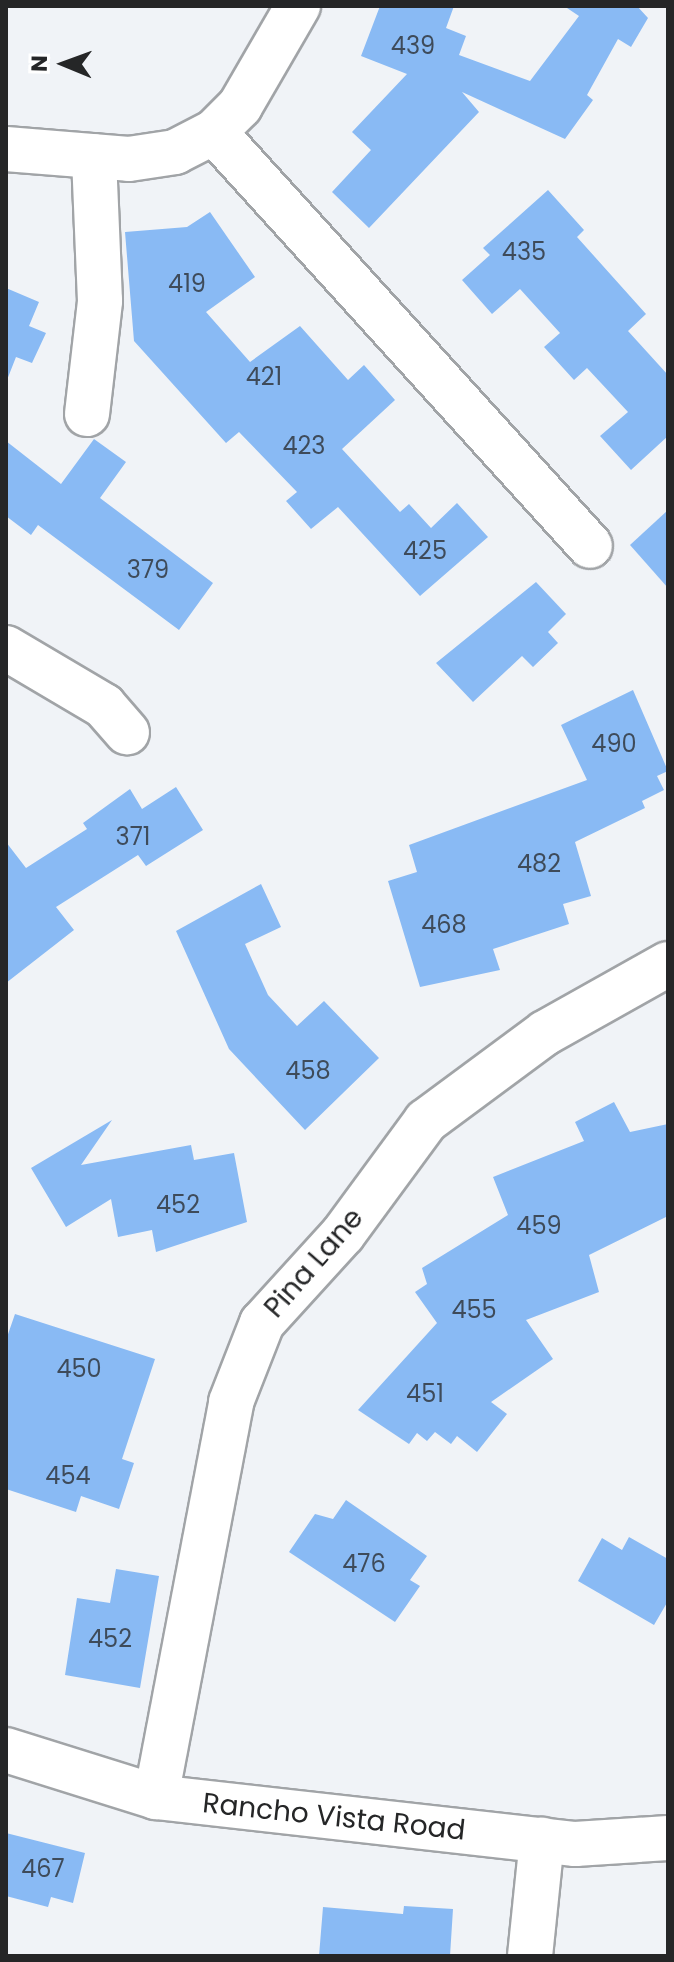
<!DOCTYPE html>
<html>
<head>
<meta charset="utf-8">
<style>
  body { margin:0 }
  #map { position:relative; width:674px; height:1962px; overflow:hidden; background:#f0f3f7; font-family:Poppins,sans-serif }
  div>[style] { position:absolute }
  .building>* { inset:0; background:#89baf4 }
  .roads { filter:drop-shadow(2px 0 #a1a4a7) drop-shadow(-2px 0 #a1a4a7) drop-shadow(0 2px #a1a4a7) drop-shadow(0 -2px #a1a4a7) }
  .minor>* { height:44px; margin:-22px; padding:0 22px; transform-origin:22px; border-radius:22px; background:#fff }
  span { translate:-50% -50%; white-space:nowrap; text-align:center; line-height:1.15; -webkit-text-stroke:6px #fff; paint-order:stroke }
  .number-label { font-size:24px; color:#3e4b5a }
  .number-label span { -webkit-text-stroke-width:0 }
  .street-label { font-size:28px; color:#252627 }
  .frame { position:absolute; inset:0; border:8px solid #252627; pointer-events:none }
  .north { position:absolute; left:24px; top:24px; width:80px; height:80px; -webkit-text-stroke:6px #fff; paint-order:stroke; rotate:271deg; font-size:22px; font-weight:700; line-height:32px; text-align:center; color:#252627 }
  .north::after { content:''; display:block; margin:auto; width:28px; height:36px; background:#252627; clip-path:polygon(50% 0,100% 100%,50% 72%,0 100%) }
</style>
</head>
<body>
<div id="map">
  <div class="building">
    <div style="clip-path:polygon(380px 6px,454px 6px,446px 28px,466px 36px,459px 55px,530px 81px,579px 16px,564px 6px,637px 6px,648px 18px,631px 47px,618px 39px,587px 95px,593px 100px,565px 139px,462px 92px,479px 112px,369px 228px,332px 192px,371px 150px,352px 132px,407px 74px,361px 56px)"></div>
    <div style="clip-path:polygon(548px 190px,584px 230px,577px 237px,646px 314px,628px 331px,668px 375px,668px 436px,631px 470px,600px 436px,628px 412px,587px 368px,574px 380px,544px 347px,560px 333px,520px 289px,492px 314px,462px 280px,490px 255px,483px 248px)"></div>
    <div style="clip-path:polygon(210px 212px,255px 277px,206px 312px,250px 362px,300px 326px,348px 380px,364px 365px,395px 400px,342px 449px,400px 512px,409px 504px,431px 528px,457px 503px,488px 537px,420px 596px,338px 507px,311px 529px,286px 501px,297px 492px,239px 432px,226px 443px,134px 341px,125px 232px,187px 227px)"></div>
    <div style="clip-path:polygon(6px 288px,39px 302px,29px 326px,46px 333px,32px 363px,16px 357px,7px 380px)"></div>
    <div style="clip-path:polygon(94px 439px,126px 462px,100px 498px,213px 583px,179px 630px,38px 525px,31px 535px,6px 516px,6px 441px,61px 484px)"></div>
    <div style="clip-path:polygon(668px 510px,668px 588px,630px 545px)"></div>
    <div style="clip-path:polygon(536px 582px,566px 614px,548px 632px,558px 643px,533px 667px,522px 656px,473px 702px,436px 663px)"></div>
    <div style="clip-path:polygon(633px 690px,668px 771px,657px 776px,664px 790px,642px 801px,645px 808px,575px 842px,591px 896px,563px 904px,569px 924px,493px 949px,500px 970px,420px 987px,388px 881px,417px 872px,409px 845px,587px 780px,561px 725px)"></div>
    <div style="clip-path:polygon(176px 787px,203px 830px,146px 866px,138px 855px,56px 907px,74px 930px,6px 983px,6px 842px,26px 868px,87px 829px,83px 823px,130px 789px,142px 809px)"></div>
    <div style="clip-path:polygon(261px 884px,281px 927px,245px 944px,268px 995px,297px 1026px,324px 1001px,379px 1058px,305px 1130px,229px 1049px,176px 931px)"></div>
    <div style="clip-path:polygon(614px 1102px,630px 1132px,668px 1124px,668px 1216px,589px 1255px,599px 1292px,526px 1320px,553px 1359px,491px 1402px,507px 1414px,477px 1452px,457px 1436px,451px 1444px,435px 1432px,427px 1441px,417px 1433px,409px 1444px,358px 1410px,437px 1323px,415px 1292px,427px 1284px,422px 1268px,508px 1215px,493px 1177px,584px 1141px,575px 1122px)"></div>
    <div style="clip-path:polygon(112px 1120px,81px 1165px,191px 1145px,194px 1160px,234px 1153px,247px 1222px,156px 1252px,152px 1230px,118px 1237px,111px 1199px,66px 1227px,31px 1168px)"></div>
    <div style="clip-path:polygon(15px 1314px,155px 1359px,122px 1459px,134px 1463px,119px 1509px,81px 1496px,76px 1512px,6px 1489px,6px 1340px)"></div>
    <div style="clip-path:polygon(346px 1500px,427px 1556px,410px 1580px,420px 1586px,395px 1622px,289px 1552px,315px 1514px,333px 1519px)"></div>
    <div style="clip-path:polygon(629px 1537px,668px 1559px,668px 1601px,654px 1625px,578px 1581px,602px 1538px,622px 1550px)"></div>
    <div style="clip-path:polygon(116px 1569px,159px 1576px,140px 1688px,65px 1675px,77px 1598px,110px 1603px)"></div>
    <div style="clip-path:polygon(6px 1833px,85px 1853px,73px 1903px,51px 1897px,48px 1907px,6px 1896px)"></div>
    <div style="clip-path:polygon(404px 1906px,453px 1909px,450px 1956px,319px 1956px,323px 1907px,403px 1914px)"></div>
  </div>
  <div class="roads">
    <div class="minor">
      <div style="left:214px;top:132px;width:559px;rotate:47.75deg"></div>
      <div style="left:6px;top:149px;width:123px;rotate:4.6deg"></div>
      <div style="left:129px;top:159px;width:47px;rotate:-8.7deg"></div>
      <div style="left:175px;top:152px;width:44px;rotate:-27.1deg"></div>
      <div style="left:214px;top:132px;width:37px;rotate:-45deg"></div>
      <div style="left:240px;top:106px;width:116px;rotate:-59.9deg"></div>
      <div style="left:87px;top:414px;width:114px;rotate:-83.4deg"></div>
      <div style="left:100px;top:301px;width:145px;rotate:-92.4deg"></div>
      <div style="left:6px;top:648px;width:114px;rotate:30.6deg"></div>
      <div style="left:104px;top:706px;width:35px;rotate:49deg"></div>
      <div style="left:6px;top:1750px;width:157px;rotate:17.4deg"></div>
      <div style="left:156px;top:1797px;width:422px;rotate:6.4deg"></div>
      <div style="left:575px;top:1844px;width:93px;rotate:-3.7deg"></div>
      <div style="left:156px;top:1797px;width:402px;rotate:-79.2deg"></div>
      <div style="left:231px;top:1402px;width:85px;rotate:-68.6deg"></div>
      <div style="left:262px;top:1323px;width:120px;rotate:-47.7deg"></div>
      <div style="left:343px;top:1234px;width:140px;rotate:-53.7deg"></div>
      <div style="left:426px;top:1121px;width:148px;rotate:-36.5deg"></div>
      <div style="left:545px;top:1033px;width:141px;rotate:-29.3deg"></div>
      <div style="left:530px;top:1956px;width:117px;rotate:-84.1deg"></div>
    </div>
  </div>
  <div class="number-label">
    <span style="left:413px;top:46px">439</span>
    <span style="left:524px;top:252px">435</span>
    <span style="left:187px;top:284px">419</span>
    <span style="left:264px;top:377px">421</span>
    <span style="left:304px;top:446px">423</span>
    <span style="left:425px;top:551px">425</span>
    <span style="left:148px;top:570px">379</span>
    <span style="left:614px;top:744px">490</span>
    <span style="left:133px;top:837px">371</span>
    <span style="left:539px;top:864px">482</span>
    <span style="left:444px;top:925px">468</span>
    <span style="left:308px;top:1071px">458</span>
    <span style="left:178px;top:1205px">452</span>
    <span style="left:539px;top:1226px">459</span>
    <span style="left:474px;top:1310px">455</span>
    <span style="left:79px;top:1369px">450</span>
    <span style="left:425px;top:1394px">451</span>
    <span style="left:68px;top:1476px">454</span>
    <span style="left:364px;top:1564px">476</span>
    <span style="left:110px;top:1639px">452</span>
    <span style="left:43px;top:1869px">467</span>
  </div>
  <div class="street-label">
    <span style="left:314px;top:1263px;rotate:-49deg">Pina Lane</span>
    <span style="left:334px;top:1817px;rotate:6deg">Rancho Vista Road</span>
  </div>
  <div class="frame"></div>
  <div class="north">N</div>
</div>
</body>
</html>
